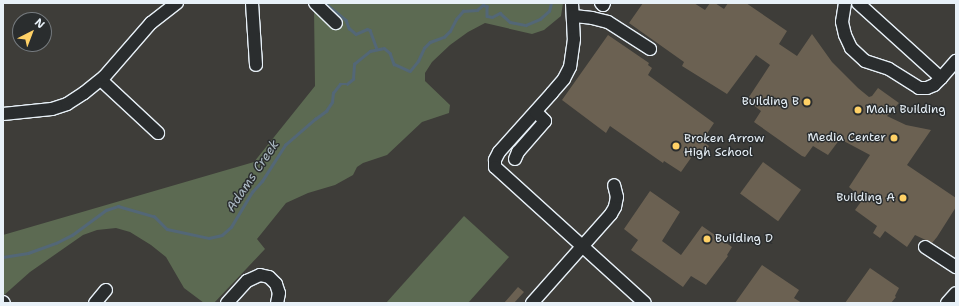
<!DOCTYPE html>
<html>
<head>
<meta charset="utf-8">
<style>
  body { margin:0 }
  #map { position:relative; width:959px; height:306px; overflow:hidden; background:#3e3d39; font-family:"Shantell Sans",sans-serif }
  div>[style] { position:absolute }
  .green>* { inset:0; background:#5c6a52 }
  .stream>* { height:2.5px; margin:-1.25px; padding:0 1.25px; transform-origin:1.25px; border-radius:1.25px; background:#536777 }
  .building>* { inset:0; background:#6b6152; transform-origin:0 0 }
  .roads { filter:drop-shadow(1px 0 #e8f1f8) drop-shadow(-1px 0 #e8f1f8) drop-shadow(0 1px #e8f1f8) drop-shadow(0 -1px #e8f1f8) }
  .minor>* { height:12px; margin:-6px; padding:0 6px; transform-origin:6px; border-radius:6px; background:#2a2d2e }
  .dots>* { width:11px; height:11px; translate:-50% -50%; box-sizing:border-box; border:2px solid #2a2d2e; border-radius:50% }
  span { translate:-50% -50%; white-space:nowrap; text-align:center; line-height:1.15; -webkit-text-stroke:3px #2a2d2e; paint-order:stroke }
  .poi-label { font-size:12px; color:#e8f1f8 }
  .right { translate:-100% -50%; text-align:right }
  .left { translate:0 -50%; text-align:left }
  .water-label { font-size:13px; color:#acbac4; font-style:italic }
  .frame { position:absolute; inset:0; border:4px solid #e8f1f8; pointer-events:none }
  .north { position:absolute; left:12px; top:12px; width:40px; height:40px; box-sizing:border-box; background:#2a2d2e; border:1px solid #767b7f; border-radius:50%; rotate:42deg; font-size:11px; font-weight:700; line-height:16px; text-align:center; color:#e8f1f8 }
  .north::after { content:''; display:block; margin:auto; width:14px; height:18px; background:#ffd166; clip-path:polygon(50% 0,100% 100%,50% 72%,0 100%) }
</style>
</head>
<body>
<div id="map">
  <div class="green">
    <div style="clip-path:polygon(309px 3px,563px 3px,561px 16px,544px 30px,532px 34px,485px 23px,468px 32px,450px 45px,432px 62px,425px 73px,425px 81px,450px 105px,449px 113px,422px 122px,387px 155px,363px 163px,357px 167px,353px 175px,335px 185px,308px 193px,286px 203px,257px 239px,265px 249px,214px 303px,204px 303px,184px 288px,166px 257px,151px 245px,130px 232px,116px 228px,97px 230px,83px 235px,30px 272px,3px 296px,3px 235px,254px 162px,315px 86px,314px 9px)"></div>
    <div style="clip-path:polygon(464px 216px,509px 257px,468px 303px,386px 303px)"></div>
  </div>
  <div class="stream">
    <div style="left:325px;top:3px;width:27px;rotate:39deg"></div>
    <div style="left:346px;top:20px;width:9px;rotate:69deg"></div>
    <div style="left:349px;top:28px;width:9px;rotate:41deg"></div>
    <div style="left:356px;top:34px;width:12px;rotate:-24deg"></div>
    <div style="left:367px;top:29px;width:3px;rotate:18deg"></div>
    <div style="left:370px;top:30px;width:20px;rotate:70deg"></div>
    <div style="left:3px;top:257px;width:25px;rotate:-9deg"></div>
    <div style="left:28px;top:253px;width:30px;rotate:-20deg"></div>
    <div style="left:56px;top:243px;width:18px;rotate:-27deg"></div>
    <div style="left:72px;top:235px;width:42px;rotate:-36.3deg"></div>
    <div style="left:106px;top:210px;width:13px;rotate:-18deg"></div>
    <div style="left:118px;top:206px;width:37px;rotate:16deg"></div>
    <div style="left:154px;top:216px;width:18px;rotate:45deg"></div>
    <div style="left:167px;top:229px;width:43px;rotate:12.1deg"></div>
    <div style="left:209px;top:238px;width:13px;rotate:-13deg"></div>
    <div style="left:222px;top:235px;width:12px;rotate:-42deg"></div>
    <div style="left:231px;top:227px;width:41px;rotate:-59deg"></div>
    <div style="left:252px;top:192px;width:15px;rotate:-48deg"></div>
    <div style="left:262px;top:181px;width:43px;rotate:-57.4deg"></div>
    <div style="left:285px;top:145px;width:40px;rotate:-41deg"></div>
    <div style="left:315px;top:119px;width:14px;rotate:-36deg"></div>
    <div style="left:326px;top:111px;width:11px;rotate:-56deg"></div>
    <div style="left:332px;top:102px;width:9px;rotate:-84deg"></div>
    <div style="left:333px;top:93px;width:11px;rotate:-52deg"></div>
    <div style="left:340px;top:84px;width:7px"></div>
    <div style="left:347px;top:84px;width:8px;rotate:-40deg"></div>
    <div style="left:353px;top:79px;width:15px;rotate:-86deg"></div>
    <div style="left:354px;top:64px;width:21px;rotate:-39deg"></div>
    <div style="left:370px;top:51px;width:14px;rotate:-12deg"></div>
    <div style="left:384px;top:48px;width:8px;rotate:40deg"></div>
    <div style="left:390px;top:53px;width:12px;rotate:70deg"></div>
    <div style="left:394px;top:64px;width:17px;rotate:24deg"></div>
    <div style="left:410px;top:71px;width:13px;rotate:-51deg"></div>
    <div style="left:418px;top:61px;width:14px;rotate:-65deg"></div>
    <div style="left:424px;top:48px;width:8px;rotate:-45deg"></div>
    <div style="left:430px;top:42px;width:15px;rotate:-20deg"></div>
    <div style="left:444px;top:37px;width:8px;rotate:-45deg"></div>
    <div style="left:450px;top:31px;width:13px;rotate:-63deg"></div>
    <div style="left:456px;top:19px;width:11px;rotate:-49deg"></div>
    <div style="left:463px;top:11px;width:14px;rotate:-4deg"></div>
    <div style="left:477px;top:10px;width:8px;rotate:-40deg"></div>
    <div style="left:483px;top:5px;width:4px;rotate:14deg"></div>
    <div style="left:487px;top:6px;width:10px;rotate:90deg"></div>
    <div style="left:487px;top:16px;width:5px;rotate:11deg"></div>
    <div style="left:492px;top:17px;width:9px;rotate:-27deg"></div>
    <div style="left:500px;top:13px;width:13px;rotate:42deg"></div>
    <div style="left:510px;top:22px;width:16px;rotate:11deg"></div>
    <div style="left:526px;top:25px;width:15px;rotate:-23deg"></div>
    <div style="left:540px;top:19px;width:12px;rotate:-42deg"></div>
    <div style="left:549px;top:11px;width:8px;rotate:-76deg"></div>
  </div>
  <div class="building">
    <div style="clip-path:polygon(643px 3px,694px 3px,705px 10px,710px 3px,715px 3px,724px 9px,728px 3px,746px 3px,787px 31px,779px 44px,797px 56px,812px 34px,832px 62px,858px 88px,869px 97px,872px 96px,878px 88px,899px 103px,887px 116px,906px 125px,931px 130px,907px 165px,956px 198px,956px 207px,937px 237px,932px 243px,915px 235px,907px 247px,885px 231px,880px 238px,873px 233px,877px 226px,855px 210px,863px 199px,849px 187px,870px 155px,840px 139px,828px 155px,813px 146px,805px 157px,802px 156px,754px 122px,761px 111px,747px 100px,770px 65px,756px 55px,727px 94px,682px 66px,684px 62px,629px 23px)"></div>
    <div style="clip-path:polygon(608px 35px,649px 63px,648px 65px,652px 68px,648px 75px,714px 123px,702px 141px,709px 146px,699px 160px,693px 155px,681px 172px,664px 161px,663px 163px,610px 126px,606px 133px,562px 100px)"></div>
    <div style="left:763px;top:162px;width:47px;height:39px;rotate:36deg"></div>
    <div style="clip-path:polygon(650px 191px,680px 212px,662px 241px,681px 255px,702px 226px,732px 247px,727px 255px,728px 256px,706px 285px,691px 276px,683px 287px,631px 250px,638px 240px,624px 229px)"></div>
    <div style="clip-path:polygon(762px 265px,799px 290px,794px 298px,802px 303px,735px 303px)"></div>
    <div style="clip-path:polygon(870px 268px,899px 288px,895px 296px,896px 297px,891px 303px,845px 303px)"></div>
    <div style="clip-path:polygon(518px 287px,524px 292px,514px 303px,504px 303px)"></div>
  </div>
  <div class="roads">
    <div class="minor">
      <div style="left:252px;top:3px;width:62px;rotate:86.3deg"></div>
      <div style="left:315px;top:3px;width:29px;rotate:44deg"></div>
      <div style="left:572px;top:3px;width:36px;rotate:87deg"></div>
      <div style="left:574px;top:39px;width:28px;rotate:98deg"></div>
      <div style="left:570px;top:67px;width:13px;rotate:117deg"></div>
      <div style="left:564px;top:79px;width:18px;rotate:131deg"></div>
      <div style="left:552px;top:93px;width:79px;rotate:131.9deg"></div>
      <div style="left:499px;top:152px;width:9px;rotate:117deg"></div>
      <div style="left:495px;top:160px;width:7px;rotate:90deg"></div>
      <div style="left:495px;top:167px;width:202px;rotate:42.2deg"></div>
      <div style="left:601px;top:3px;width:3px;rotate:45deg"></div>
      <div style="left:603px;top:5px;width:2px;rotate:-63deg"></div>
      <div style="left:845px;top:3px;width:19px;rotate:99deg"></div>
      <div style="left:842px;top:22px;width:13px;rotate:77deg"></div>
      <div style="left:845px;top:35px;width:14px;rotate:65deg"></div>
      <div style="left:851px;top:48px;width:19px;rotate:43deg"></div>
      <div style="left:865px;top:61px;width:25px;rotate:18deg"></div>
      <div style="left:889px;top:69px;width:36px;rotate:32deg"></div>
      <div style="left:919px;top:88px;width:8px"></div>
      <div style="left:927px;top:88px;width:8px;rotate:-23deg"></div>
      <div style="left:934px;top:85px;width:10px;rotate:-45deg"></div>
      <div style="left:858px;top:3px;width:112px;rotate:42.1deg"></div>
      <div style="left:941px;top:78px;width:23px;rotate:-49deg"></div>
      <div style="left:574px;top:16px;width:18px;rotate:6deg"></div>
      <div style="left:592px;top:18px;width:16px;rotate:14deg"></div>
      <div style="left:608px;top:22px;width:50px;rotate:32.7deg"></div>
      <div style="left:101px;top:80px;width:78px;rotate:42.9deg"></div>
      <div style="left:3px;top:114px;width:49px;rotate:-5.8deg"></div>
      <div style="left:52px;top:109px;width:16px;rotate:-18deg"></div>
      <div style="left:67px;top:104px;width:20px;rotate:-33deg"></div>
      <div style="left:84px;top:93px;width:26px;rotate:-39deg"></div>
      <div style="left:104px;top:77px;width:72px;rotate:-49deg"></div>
      <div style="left:151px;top:23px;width:33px;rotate:-38deg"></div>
      <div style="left:515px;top:159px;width:8px;rotate:-67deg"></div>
      <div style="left:518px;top:152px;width:41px;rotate:-48.9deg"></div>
      <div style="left:545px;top:121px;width:13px;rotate:-135deg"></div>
      <div style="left:925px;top:247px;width:37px;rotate:33deg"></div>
      <div style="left:3px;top:302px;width:1px;rotate:45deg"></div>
      <div style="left:95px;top:303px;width:17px;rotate:-50deg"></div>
      <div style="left:227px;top:303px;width:30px;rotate:-48deg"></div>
      <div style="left:247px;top:281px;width:14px;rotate:-25deg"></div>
      <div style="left:260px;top:275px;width:9px;rotate:13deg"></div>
      <div style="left:269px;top:277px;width:10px;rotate:45deg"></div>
      <div style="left:276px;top:284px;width:9px;rotate:72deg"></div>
      <div style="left:279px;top:293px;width:10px;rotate:101deg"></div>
      <div style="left:532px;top:303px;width:119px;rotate:-48.4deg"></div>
      <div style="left:611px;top:214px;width:8px;rotate:-60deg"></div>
      <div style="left:615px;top:207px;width:10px;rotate:-79deg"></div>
      <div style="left:617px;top:197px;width:12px;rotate:-104deg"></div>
      <div style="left:947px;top:303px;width:13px;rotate:-48deg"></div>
    </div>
  </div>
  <div class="dots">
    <div style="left:807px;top:102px;background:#ffd166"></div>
    <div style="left:858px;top:110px;background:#ffd166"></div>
    <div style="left:894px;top:138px;background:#ffd166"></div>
    <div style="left:676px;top:146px;background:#ffd166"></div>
    <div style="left:903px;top:198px;background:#ffd166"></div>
    <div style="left:707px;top:239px;background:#ffd166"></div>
  </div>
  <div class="poi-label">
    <span class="right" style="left:799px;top:102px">Building B</span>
    <span class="left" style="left:866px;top:110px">Main Building</span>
    <span class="right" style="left:886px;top:138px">Media Center</span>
    <span class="left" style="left:684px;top:146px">Broken Arrow<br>High School</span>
    <span class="right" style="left:895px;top:198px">Building A</span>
    <span class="left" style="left:715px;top:239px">Building D</span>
  </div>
  <div class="water-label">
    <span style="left:253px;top:176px;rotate:-56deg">Adams Creek</span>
  </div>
  <div class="frame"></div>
  <div class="north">N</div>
</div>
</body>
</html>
